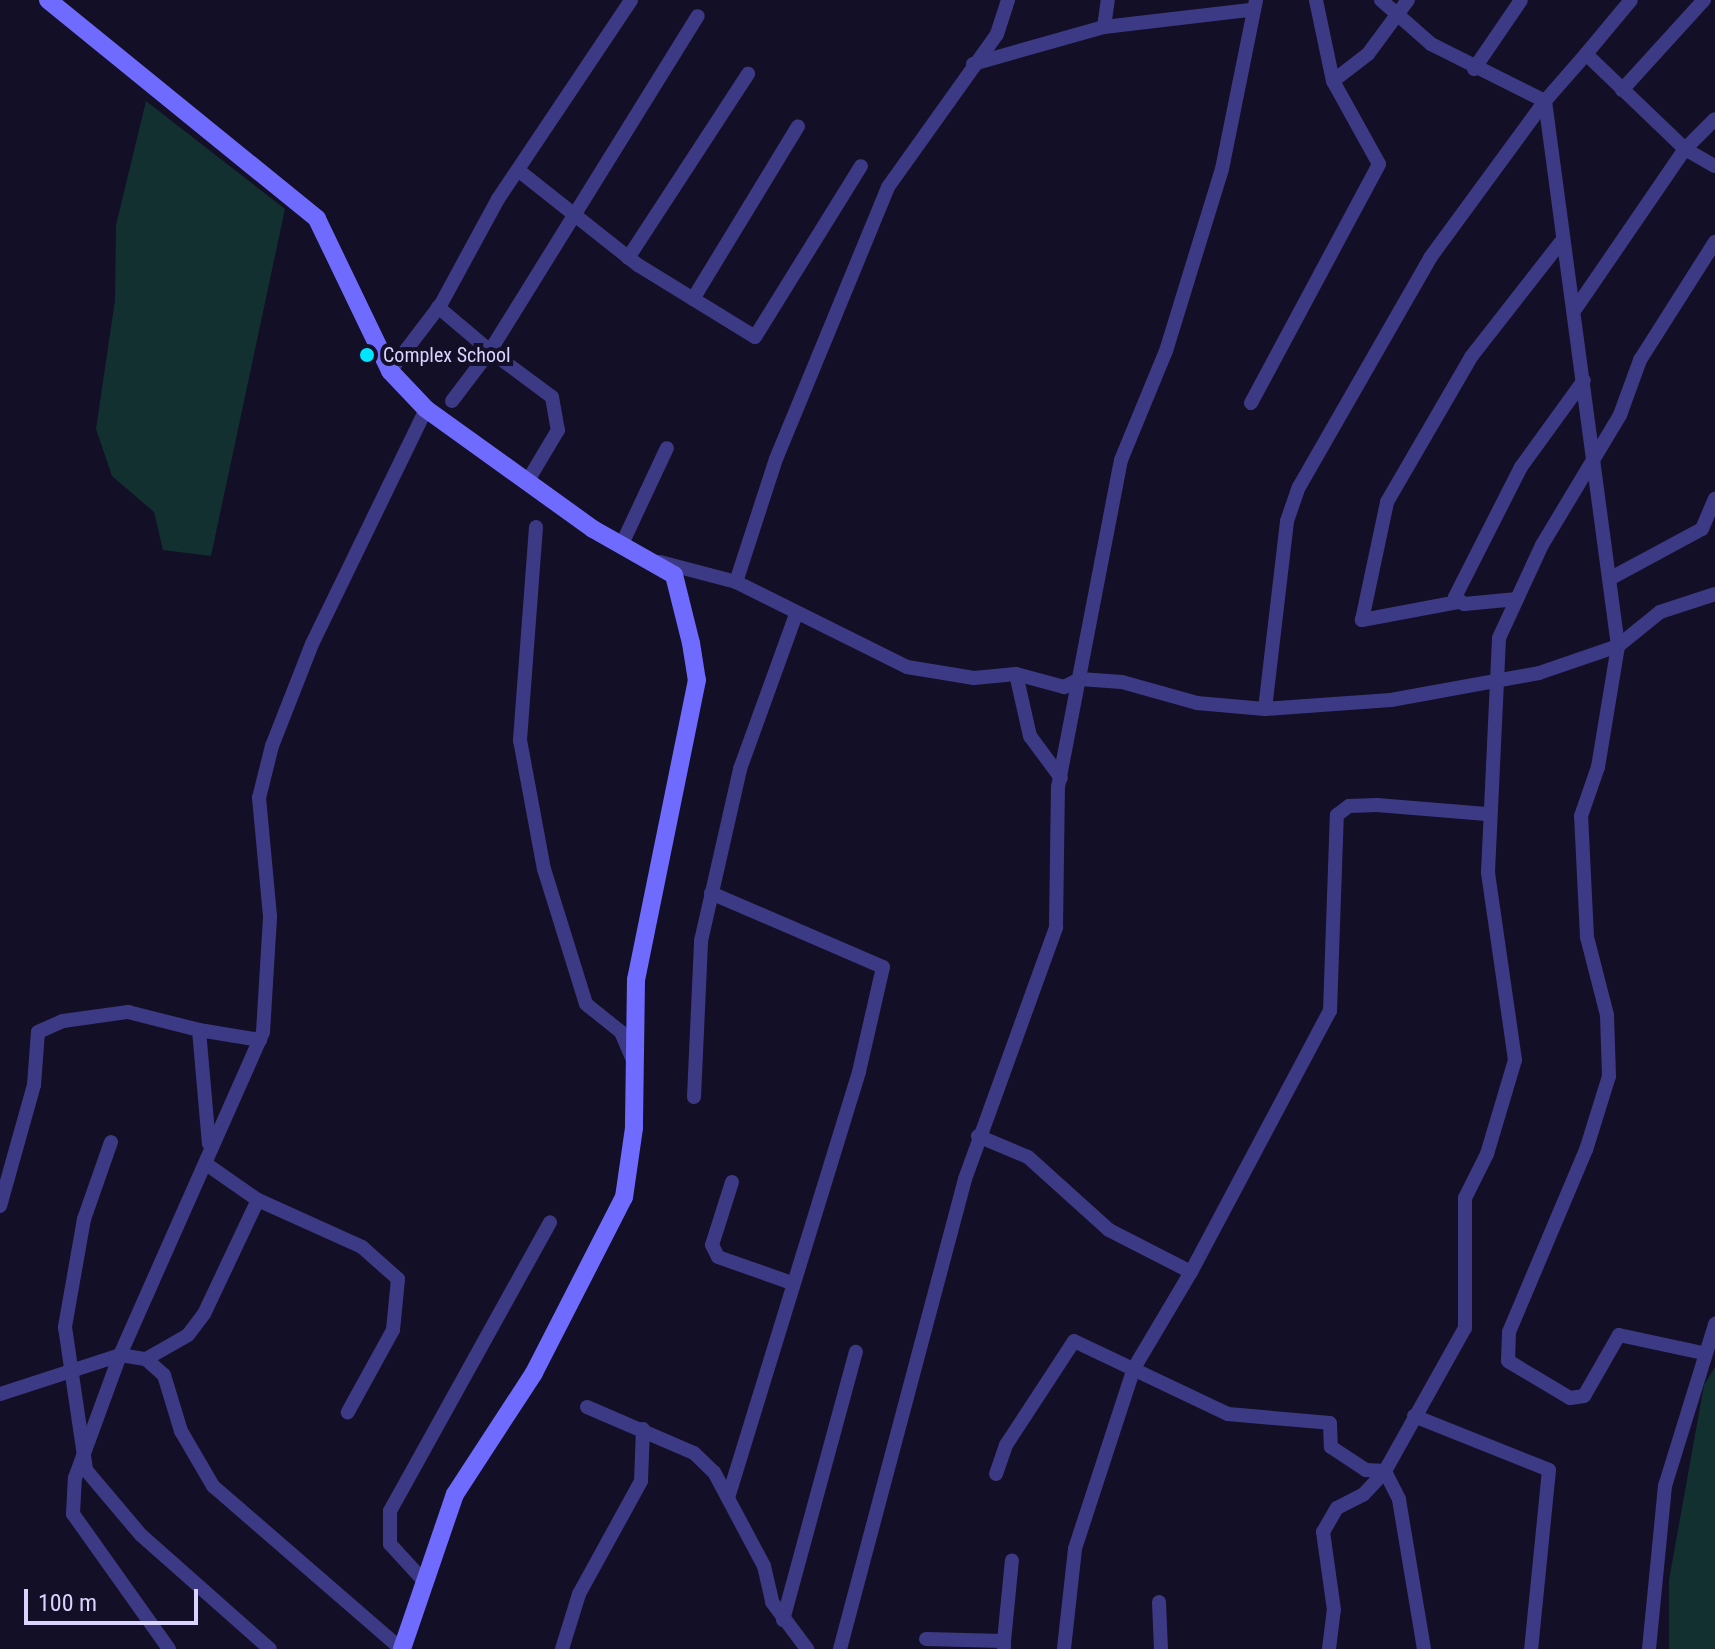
<!DOCTYPE html>
<html>
<head>
<meta charset="utf-8">
<style>
  body { margin:0 }
  #map { position:relative; width:1715px; height:1649px; overflow:hidden; background:#130f26; font-family:"Roboto Condensed",sans-serif }
  div>[style] { position:absolute }
  .green>* { inset:0; background:#12302f }
  .street>* { height:14px; margin:-7px; padding:0 7px; transform-origin:7px; border-radius:7px; background:#3d3a85 }
  .secondary>* { height:18px; margin:-9px; padding:0 9px; transform-origin:9px; border-radius:9px; background:#6f6bff }
  .dots>* { width:22px; height:22px; translate:-50% -50%; box-sizing:border-box; border:4px solid #130f26; border-radius:50% }
  span { translate:-50% -50%; white-space:nowrap; text-align:center; line-height:1.15; -webkit-text-stroke:8px #130f26; paint-order:stroke }
  .poi-label { font-size:20px; color:#d9d4ff }
  .left { translate:0 -50%; text-align:left }
  .scale { position:absolute; left:24px; top:1589px; width:174px; height:36px; box-sizing:border-box; border:4px solid #d9d4ff; border-top:0; padding-left:10px; font-size:24px; line-height:28px; white-space:nowrap; color:#d9d4ff; -webkit-text-stroke:6px #130f26; paint-order:stroke }
</style>
</head>
<body>
<div id="map">
  <div class="green">
    <div style="clip-path:polygon(146px 101px,285px 209px,211px 556px,163px 550px,154px 512px,112px 476px,96px 429px,115px 300px,116px 225px)"></div>
    <div style="clip-path:polygon(1715px 1367px,1715px 1649px,1669px 1649px,1669px 1580px,1704px 1385px)"></div>
  </div>
  <div class="street">
    <div style="left:1381px;top:0;width:67px;rotate:41.3deg"></div>
    <div style="left:1431px;top:44px;width:127px;rotate:26.6deg"></div>
    <div style="left:1545px;top:101px;width:62px;rotate:-48.9deg"></div>
    <div style="left:1586px;top:54px;width:137px;rotate:43.8deg"></div>
    <div style="left:1685px;top:149px;width:34px;rotate:30deg"></div>
    <div style="left:1104px;top:27px;width:27px;rotate:-82deg"></div>
    <div style="left:1586px;top:54px;width:70px;rotate:-50.2deg"></div>
    <div style="left:973px;top:64px;width:136px;rotate:-15.8deg"></div>
    <div style="left:1104px;top:27px;width:145px;rotate:-6.7deg"></div>
    <div style="left:1474px;top:69px;width:83px;rotate:-55.7deg"></div>
    <div style="left:1333px;top:81px;width:44px;rotate:-37.6deg"></div>
    <div style="left:1368px;top:54px;width:67px;rotate:-53.5deg"></div>
    <div style="left:1622px;top:90px;width:122px;rotate:-47.7deg"></div>
    <div style="left:518px;top:170px;width:153px;rotate:38.4deg"></div>
    <div style="left:638px;top:265px;width:137px;rotate:31.6deg"></div>
    <div style="left:755px;top:337px;width:201px;rotate:-58.2deg"></div>
    <div style="left:628px;top:258px;width:220px;rotate:-56.9deg"></div>
    <div style="left:693px;top:299px;width:202px;rotate:-58.7deg"></div>
    <div style="left:438px;top:307px;width:68px;rotate:40.2deg"></div>
    <div style="left:490px;top:351px;width:394px;rotate:-58.2deg"></div>
    <div style="left:1576px;top:308px;width:193px;rotate:-55.6deg"></div>
    <div style="left:1685px;top:149px;width:42px;rotate:-45deg"></div>
    <div style="left:390px;top:371px;width:84px;rotate:-52.7deg"></div>
    <div style="left:441px;top:304px;width:119px;rotate:-61.5deg"></div>
    <div style="left:498px;top:199px;width:239px;rotate:-56.2deg"></div>
    <div style="left:452px;top:401px;width:63px;rotate:-52.8deg"></div>
    <div style="left:490px;top:351px;width:77px;rotate:36.6deg"></div>
    <div style="left:552px;top:397px;width:34px;rotate:80deg"></div>
    <div style="left:558px;top:430px;width:61px;rotate:120.8deg"></div>
    <div style="left:1251px;top:403px;width:271px;rotate:-61.8deg"></div>
    <div style="left:1379px;top:164px;width:95px;rotate:-119deg"></div>
    <div style="left:1333px;top:81px;width:83px;rotate:-101.9deg"></div>
    <div style="left:536px;top:527px;width:214px;rotate:94.3deg"></div>
    <div style="left:520px;top:740px;width:131px;rotate:79.5deg"></div>
    <div style="left:544px;top:869px;width:141px;rotate:72.7deg"></div>
    <div style="left:586px;top:1004px;width:45px;rotate:38.7deg"></div>
    <div style="left:621px;top:1032px;width:33px;rotate:67deg"></div>
    <div style="left:621px;top:546px;width:108px;rotate:-64.9deg"></div>
    <div style="left:660px;top:562px;width:79px;rotate:14.7deg"></div>
    <div style="left:736px;top:582px;width:191px;rotate:26.4deg"></div>
    <div style="left:907px;top:667px;width:68px;rotate:9.3deg"></div>
    <div style="left:974px;top:678px;width:42px;rotate:-5.4deg"></div>
    <div style="left:1016px;top:674px;width:50px;rotate:15.2deg"></div>
    <div style="left:1064px;top:687px;width:18px;rotate:-27deg"></div>
    <div style="left:1080px;top:679px;width:42px;rotate:4.1deg"></div>
    <div style="left:1122px;top:682px;width:78px;rotate:15.6deg"></div>
    <div style="left:1197px;top:703px;width:68px;rotate:5deg"></div>
    <div style="left:1265px;top:709px;width:126px;rotate:-4.1deg"></div>
    <div style="left:1391px;top:700px;width:150px;rotate:-10.3deg"></div>
    <div style="left:1539px;top:673px;width:83px;rotate:-18.9deg"></div>
    <div style="left:1618px;top:646px;width:550px;rotate:-97.63deg"></div>
    <div style="left:1611px;top:578px;width:103px;rotate:-28.3deg"></div>
    <div style="left:1702px;top:529px;width:33px;rotate:-67deg"></div>
    <div style="left:736px;top:582px;width:129px;rotate:-72deg"></div>
    <div style="left:776px;top:459px;width:294px;rotate:-67.6deg"></div>
    <div style="left:888px;top:187px;width:188px;rotate:-54.5deg"></div>
    <div style="left:997px;top:34px;width:36px;rotate:-72deg"></div>
    <div style="left:1517px;top:599px;width:53px;rotate:174.6deg"></div>
    <div style="left:1464px;top:604px;width:11px;rotate:-142deg"></div>
    <div style="left:1455px;top:597px;width:146px;rotate:-63.1deg"></div>
    <div style="left:1521px;top:467px;width:107px;rotate:-54.1deg"></div>
    <div style="left:1458px;top:602px;width:98px;rotate:169.4deg"></div>
    <div style="left:1362px;top:620px;width:121px;rotate:-78deg"></div>
    <div style="left:1387px;top:502px;width:168px;rotate:-59.9deg"></div>
    <div style="left:1471px;top:357px;width:145px;rotate:-52deg"></div>
    <div style="left:1016px;top:674px;width:64px;rotate:77.3deg"></div>
    <div style="left:1030px;top:736px;width:52px;rotate:53.6deg"></div>
    <div style="left:1265px;top:709px;width:189px;rotate:-83.3deg"></div>
    <div style="left:1287px;top:521px;width:36px;rotate:-71deg"></div>
    <div style="left:1299px;top:487px;width:264px;rotate:-60.2deg"></div>
    <div style="left:1430px;top:258px;width:195px;rotate:-53.8deg"></div>
    <div style="left:711px;top:893px;width:187px;rotate:23.3deg"></div>
    <div style="left:883px;top:967px;width:108px;rotate:102.9deg"></div>
    <div style="left:859px;top:1072px;width:443px;rotate:107.1deg"></div>
    <div style="left:199px;top:1030px;width:62px;rotate:9.3deg"></div>
    <div style="left:694px;top:1097px;width:156px;rotate:-87.4deg"></div>
    <div style="left:701px;top:941px;width:176px;rotate:-77.2deg"></div>
    <div style="left:740px;top:769px;width:165px;rotate:-70.1deg"></div>
    <div style="left:978px;top:1136px;width:54px;rotate:22.8deg"></div>
    <div style="left:1028px;top:1157px;width:109px;rotate:42deg"></div>
    <div style="left:1109px;top:1230px;width:92px;rotate:27.1deg"></div>
    <div style="left:1191px;top:1272px;width:112px;rotate:120.7deg"></div>
    <div style="left:1134px;top:1368px;width:190px;rotate:108.1deg"></div>
    <div style="left:1075px;top:1549px;width:101px;rotate:96.3deg"></div>
    <div style="left:111px;top:1142px;width:82px;rotate:109.3deg"></div>
    <div style="left:84px;top:1219px;width:110px;rotate:100deg"></div>
    <div style="left:65px;top:1327px;width:145px;rotate:81.6deg"></div>
    <div style="left:86px;top:1470px;width:85px;rotate:49.8deg"></div>
    <div style="left:141px;top:1535px;width:172px;rotate:41.5deg"></div>
    <div style="left:209px;top:1166px;width:60px;rotate:34.8deg"></div>
    <div style="left:258px;top:1200px;width:114px;rotate:24.3deg"></div>
    <div style="left:362px;top:1247px;width:48px;rotate:41.6deg"></div>
    <div style="left:398px;top:1279px;width:51px;rotate:95.6deg"></div>
    <div style="left:393px;top:1330px;width:94px;rotate:118.8deg"></div>
    <div style="left:732px;top:1182px;width:66px;rotate:107.6deg"></div>
    <div style="left:712px;top:1245px;width:13px;rotate:63deg"></div>
    <div style="left:718px;top:1257px;width:75px;rotate:19.4deg"></div>
    <div style="left:0;top:1206px;width:126px;rotate:-74.3deg"></div>
    <div style="left:34px;top:1085px;width:53px;rotate:-85.7deg"></div>
    <div style="left:38px;top:1032px;width:27px;rotate:-24deg"></div>
    <div style="left:63px;top:1021px;width:66px;rotate:-7.9deg"></div>
    <div style="left:128px;top:1012px;width:73px;rotate:14.2deg"></div>
    <div style="left:199px;top:1030px;width:114px;rotate:85deg"></div>
    <div style="left:1191px;top:1272px;width:296px;rotate:-62deg"></div>
    <div style="left:1330px;top:1011px;width:196px;rotate:-88deg"></div>
    <div style="left:1337px;top:815px;width:15px;rotate:-37deg"></div>
    <div style="left:1349px;top:806px;width:28px;rotate:-2deg"></div>
    <div style="left:1377px;top:805px;width:110px;rotate:4.7deg"></div>
    <div style="left:1703px;top:1353px;width:86px;rotate:-167.9deg"></div>
    <div style="left:1619px;top:1335px;width:70px;rotate:119.8deg"></div>
    <div style="left:1584px;top:1396px;width:14px;rotate:172deg"></div>
    <div style="left:1570px;top:1398px;width:72px;rotate:-149.2deg"></div>
    <div style="left:1508px;top:1361px;width:29px;rotate:-88deg"></div>
    <div style="left:1509px;top:1332px;width:198px;rotate:-67.1deg"></div>
    <div style="left:1586px;top:1150px;width:77px;rotate:-72.7deg"></div>
    <div style="left:1609px;top:1076px;width:61px;rotate:-91.9deg"></div>
    <div style="left:1607px;top:1015px;width:81px;rotate:-104.4deg"></div>
    <div style="left:1587px;top:937px;width:121px;rotate:-92.8deg"></div>
    <div style="left:1581px;top:816px;width:52px;rotate:-70.9deg"></div>
    <div style="left:1598px;top:767px;width:123px;rotate:-80.6deg"></div>
    <div style="left:1618px;top:646px;width:54px;rotate:-39deg"></div>
    <div style="left:1660px;top:612px;width:58px;rotate:-18.1deg"></div>
    <div style="left:146px;top:1359px;width:48px;rotate:-29.7deg"></div>
    <div style="left:188px;top:1335px;width:26px;rotate:-53deg"></div>
    <div style="left:204px;top:1314px;width:126px;rotate:-64.7deg"></div>
    <div style="left:0;top:1394px;width:126px;rotate:-18deg"></div>
    <div style="left:120px;top:1355px;width:26px;rotate:9deg"></div>
    <div style="left:146px;top:1359px;width:24px;rotate:42deg"></div>
    <div style="left:164px;top:1375px;width:59px;rotate:73.1deg"></div>
    <div style="left:181px;top:1431px;width:64px;rotate:59.8deg"></div>
    <div style="left:213px;top:1486px;width:249px;rotate:40.9deg"></div>
    <div style="left:587px;top:1407px;width:116px;rotate:23.3deg"></div>
    <div style="left:694px;top:1453px;width:28px;rotate:44deg"></div>
    <div style="left:714px;top:1472px;width:106px;rotate:62deg"></div>
    <div style="left:764px;top:1566px;width:37px;rotate:77deg"></div>
    <div style="left:772px;top:1602px;width:59px;rotate:53.3deg"></div>
    <div style="left:1414px;top:1416px;width:145px;rotate:21.8deg"></div>
    <div style="left:1549px;top:1470px;width:180px;rotate:95.7deg"></div>
    <div style="left:996px;top:1474px;width:31px;rotate:-71deg"></div>
    <div style="left:1006px;top:1445px;width:124px;rotate:-56.8deg"></div>
    <div style="left:1074px;top:1341px;width:170px;rotate:25.4deg"></div>
    <div style="left:1228px;top:1414px;width:102px;rotate:5deg"></div>
    <div style="left:1330px;top:1423px;width:24px;rotate:88deg"></div>
    <div style="left:1331px;top:1447px;width:42px;rotate:33.3deg"></div>
    <div style="left:1366px;top:1470px;width:19px;rotate:3deg"></div>
    <div style="left:423px;top:1580px;width:49px;rotate:-132.5deg"></div>
    <div style="left:390px;top:1544px;width:33px;rotate:-90deg"></div>
    <div style="left:390px;top:1511px;width:330px;rotate:-61deg"></div>
    <div style="left:1159px;top:1602px;width:47px;rotate:87.6deg"></div>
    <div style="left:783px;top:1620px;width:278px;rotate:-74.8deg"></div>
    <div style="left:926px;top:1639px;width:78px;rotate:1.5deg"></div>
    <div style="left:1004px;top:1641px;width:8px;rotate:90deg"></div>
    <div style="left:1004px;top:1641px;width:81px;rotate:-84.4deg"></div>
    <div style="left:169px;top:1649px;width:166px;rotate:-125.4deg"></div>
    <div style="left:73px;top:1514px;width:36px;rotate:-87deg"></div>
    <div style="left:75px;top:1478px;width:131px;rotate:-69.9deg"></div>
    <div style="left:120px;top:1355px;width:353px;rotate:-66.1deg"></div>
    <div style="left:263px;top:1032px;width:116px;rotate:-86.5deg"></div>
    <div style="left:270px;top:916px;width:119px;rotate:-95.3deg"></div>
    <div style="left:259px;top:798px;width:54px;rotate:-76deg"></div>
    <div style="left:272px;top:746px;width:110px;rotate:-68.6deg"></div>
    <div style="left:312px;top:644px;width:261px;rotate:-64.1deg"></div>
    <div style="left:562px;top:1649px;width:58px;rotate:-72.8deg"></div>
    <div style="left:579px;top:1594px;width:129px;rotate:-61.2deg"></div>
    <div style="left:641px;top:1481px;width:52px;rotate:-87.8deg"></div>
    <div style="left:840px;top:1649px;width:486px;rotate:-75.1deg"></div>
    <div style="left:965px;top:1179px;width:268px;rotate:-70.1deg"></div>
    <div style="left:1056px;top:927px;width:140px;rotate:-89.2deg"></div>
    <div style="left:1058px;top:787px;width:333px;rotate:-79.1deg"></div>
    <div style="left:1121px;top:460px;width:118px;rotate:-67.6deg"></div>
    <div style="left:1166px;top:351px;width:190px;rotate:-72.9deg"></div>
    <div style="left:1222px;top:169px;width:172px;rotate:-78.6deg"></div>
    <div style="left:1329px;top:1649px;width:39px;rotate:-83deg"></div>
    <div style="left:1334px;top:1610px;width:79px;rotate:-98deg"></div>
    <div style="left:1323px;top:1532px;width:28px;rotate:-60deg"></div>
    <div style="left:1337px;top:1508px;width:29px;rotate:-27deg"></div>
    <div style="left:1363px;top:1495px;width:33px;rotate:-47deg"></div>
    <div style="left:1424px;top:1649px;width:152px;rotate:-99.5deg"></div>
    <div style="left:1399px;top:1499px;width:31px;rotate:-117deg"></div>
    <div style="left:1385px;top:1471px;width:164px;rotate:-60.8deg"></div>
    <div style="left:1465px;top:1328px;width:130px;rotate:-90deg"></div>
    <div style="left:1465px;top:1198px;width:49px;rotate:-63.4deg"></div>
    <div style="left:1487px;top:1154px;width:98px;rotate:-73.4deg"></div>
    <div style="left:1515px;top:1060px;width:190px;rotate:-98.2deg"></div>
    <div style="left:1488px;top:872px;width:234px;rotate:-87.3deg"></div>
    <div style="left:1499px;top:638px;width:102px;rotate:-65.2deg"></div>
    <div style="left:1542px;top:545px;width:152px;rotate:-59deg"></div>
    <div style="left:1620px;top:415px;width:59px;rotate:-70deg"></div>
    <div style="left:1640px;top:360px;width:140px;rotate:-57.6deg"></div>
    <div style="left:1649px;top:1649px;width:164px;rotate:-84.4deg"></div>
    <div style="left:1665px;top:1486px;width:170px;rotate:-72.8deg"></div>
  </div>
  <div class="secondary">
    <div style="left:48px;top:0;width:347px;rotate:39.1deg"></div>
    <div style="left:317px;top:219px;width:169px;rotate:64.3deg"></div>
    <div style="left:390px;top:371px;width:52px;rotate:46.5deg"></div>
    <div style="left:426px;top:409px;width:206px;rotate:35.7deg"></div>
    <div style="left:593px;top:529px;width:93px;rotate:29.6deg"></div>
    <div style="left:674px;top:575px;width:70px;rotate:76deg"></div>
    <div style="left:691px;top:643px;width:37px;rotate:81deg"></div>
    <div style="left:697px;top:680px;width:306px;rotate:101.5deg"></div>
    <div style="left:636px;top:980px;width:148px;rotate:90.8deg"></div>
    <div style="left:634px;top:1128px;width:70px;rotate:98.2deg"></div>
    <div style="left:624px;top:1197px;width:198px;rotate:117.1deg"></div>
    <div style="left:534px;top:1373px;width:145px;rotate:123.1deg"></div>
    <div style="left:455px;top:1494px;width:164px;rotate:108.9deg"></div>
  </div>
  <div class="dots">
    <div style="left:367px;top:355px;background:#00e5ff"></div>
  </div>
  <div class="poi-label">
    <span class="left" style="left:383px;top:355px">Complex School</span>
  </div>
  <div class="scale">100 m</div>
</div>
</body>
</html>
